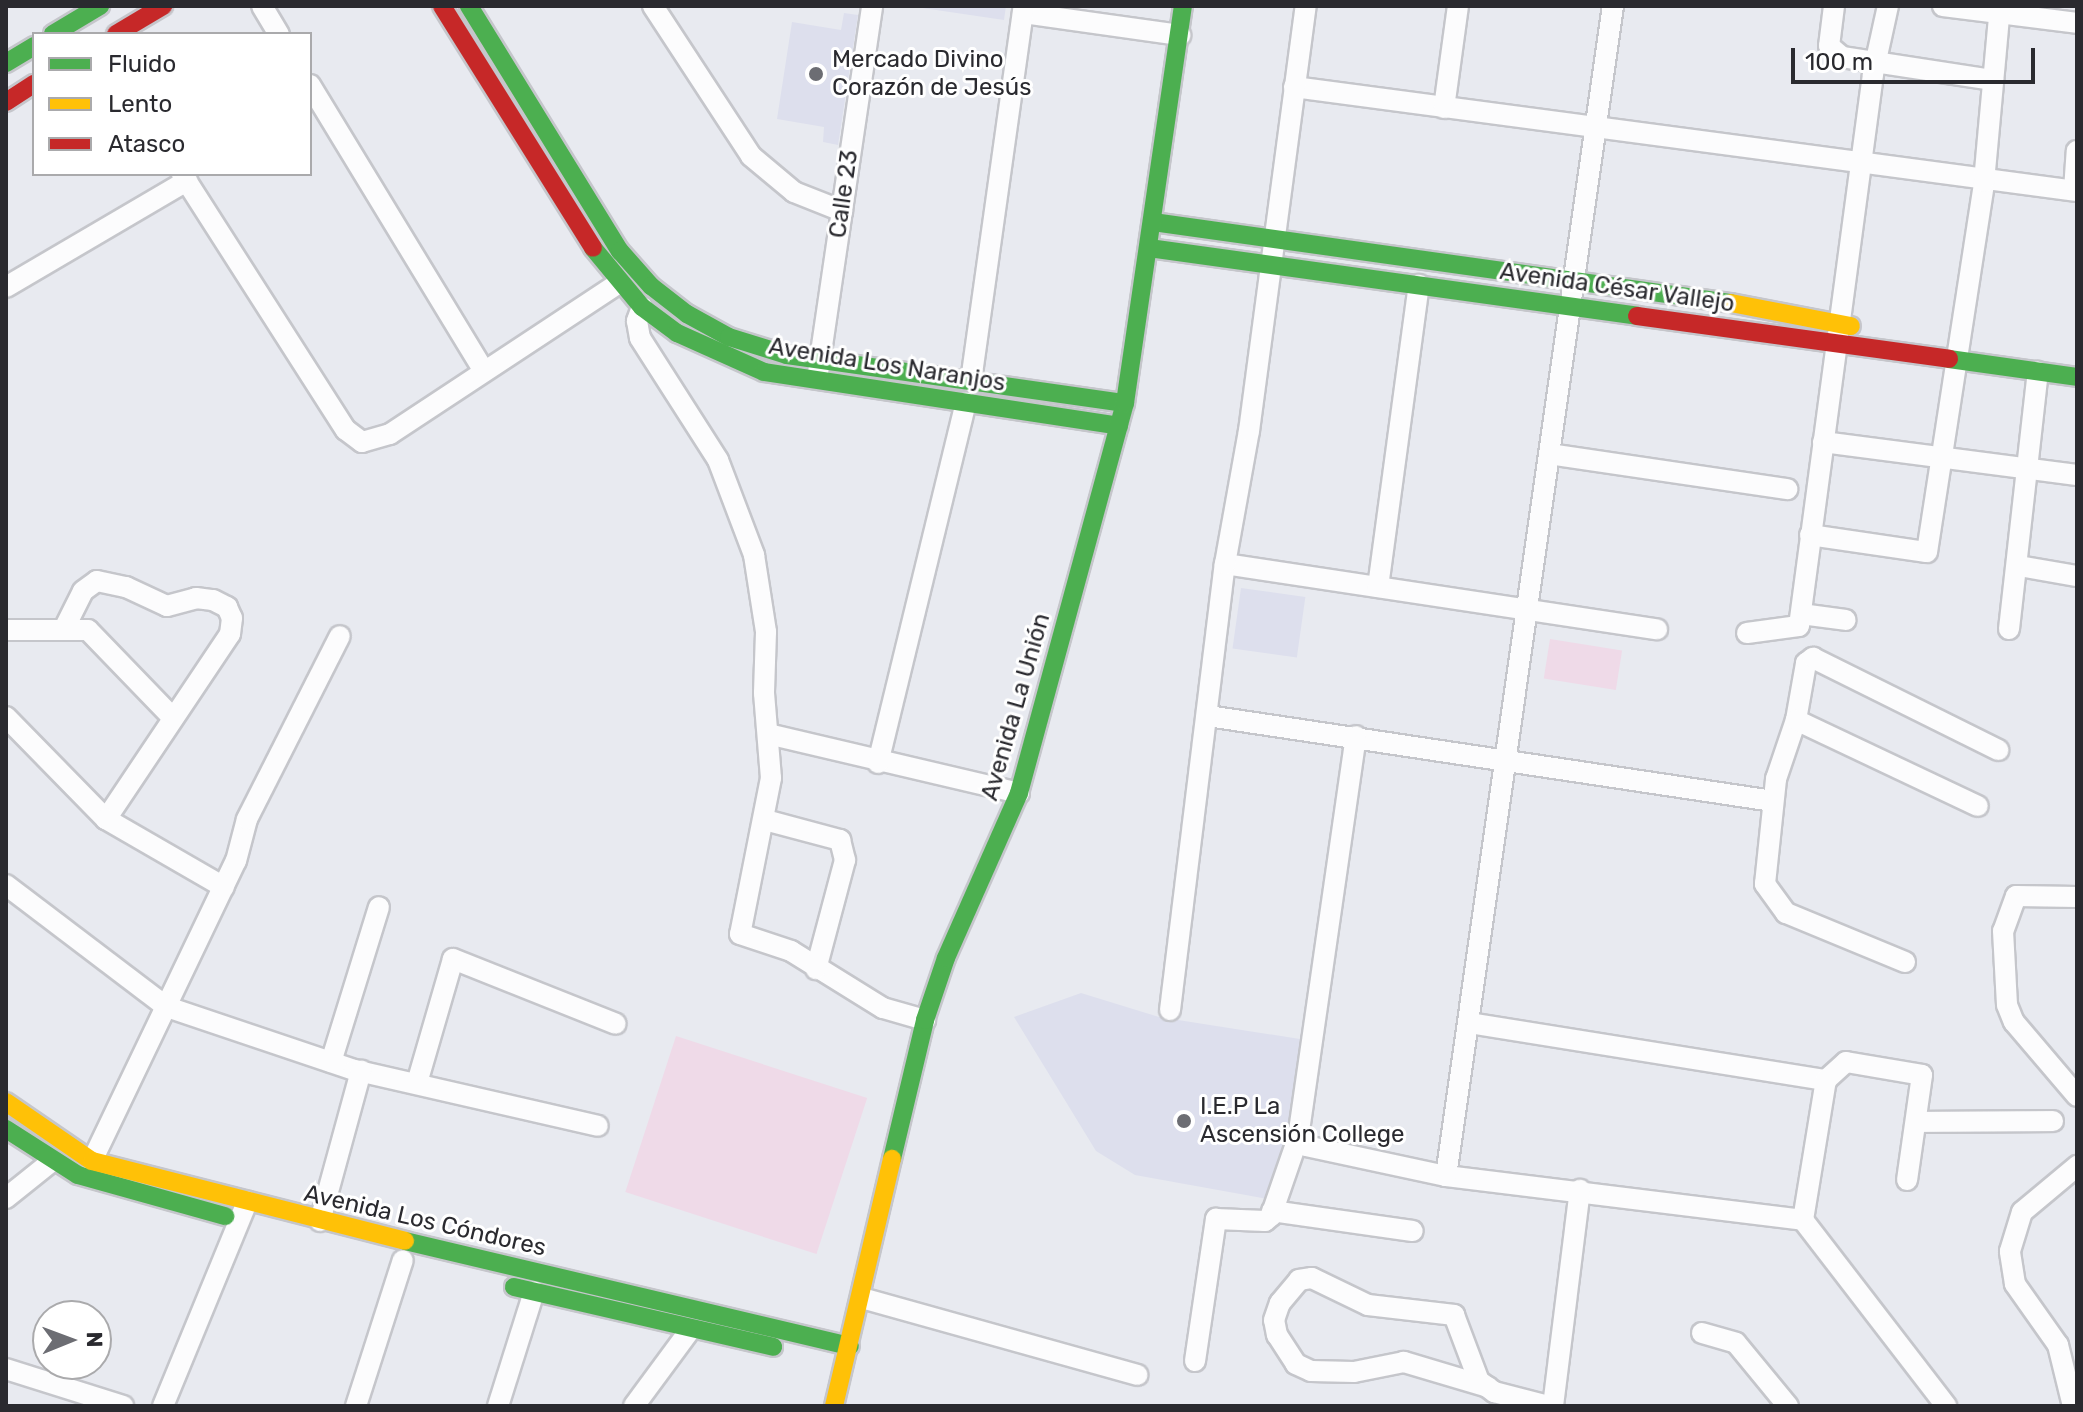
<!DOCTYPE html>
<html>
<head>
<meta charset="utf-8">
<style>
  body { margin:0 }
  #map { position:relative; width:2083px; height:1412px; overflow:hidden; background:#e8eaf0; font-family:Rubik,sans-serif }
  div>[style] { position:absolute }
  .built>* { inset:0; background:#dddfed; transform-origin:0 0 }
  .green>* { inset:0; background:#efdae8; transform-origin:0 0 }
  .roads { filter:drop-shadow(2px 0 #c5c6cb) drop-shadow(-2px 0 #c5c6cb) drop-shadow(0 2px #c5c6cb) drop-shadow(0 -2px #c5c6cb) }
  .street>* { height:20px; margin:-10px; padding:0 10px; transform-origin:10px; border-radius:10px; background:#fcfcfd }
  .fast>* { height:18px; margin:-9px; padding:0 9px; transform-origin:9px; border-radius:9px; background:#4caf50 }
  .slow>* { height:18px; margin:-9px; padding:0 9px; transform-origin:9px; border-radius:9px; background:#ffc107 }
  .jam>* { height:18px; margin:-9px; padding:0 9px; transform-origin:9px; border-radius:9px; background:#c62828 }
  .dots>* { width:22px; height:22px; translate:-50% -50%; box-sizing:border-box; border:4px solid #fff; border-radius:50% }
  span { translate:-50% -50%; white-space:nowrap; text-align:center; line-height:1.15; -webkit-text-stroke:6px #fff; paint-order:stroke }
  .poi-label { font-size:24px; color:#2a2a2f }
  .left { translate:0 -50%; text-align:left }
  .street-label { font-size:24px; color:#2a2a2f }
  .frame { position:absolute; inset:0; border:8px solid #2a2a2f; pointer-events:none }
  .legend { position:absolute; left:32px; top:32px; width:280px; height:144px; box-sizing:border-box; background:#fff; border:2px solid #aaaaac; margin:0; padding:10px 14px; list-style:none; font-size:24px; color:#2a2a2f }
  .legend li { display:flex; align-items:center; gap:16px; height:40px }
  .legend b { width:40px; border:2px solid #aaaaac }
  .north { position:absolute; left:32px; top:1300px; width:80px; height:80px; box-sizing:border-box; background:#fff; border:2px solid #aaaaac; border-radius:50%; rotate:89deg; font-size:22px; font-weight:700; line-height:32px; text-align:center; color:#2a2a2f }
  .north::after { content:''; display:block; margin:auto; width:28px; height:36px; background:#6c6d73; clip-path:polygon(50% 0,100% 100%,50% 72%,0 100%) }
  .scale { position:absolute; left:1791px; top:48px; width:244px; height:36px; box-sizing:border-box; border:4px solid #2a2a2f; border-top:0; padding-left:10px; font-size:24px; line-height:28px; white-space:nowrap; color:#2a2a2f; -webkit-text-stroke:6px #fff; paint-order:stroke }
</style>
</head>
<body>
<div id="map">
  <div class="built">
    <div style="clip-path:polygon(909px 6px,1006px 6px,1004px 20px)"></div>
    <div style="clip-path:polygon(844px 13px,858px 15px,838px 145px,823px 142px,824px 127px,777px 119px,792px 22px,841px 30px)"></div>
    <div style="left:1241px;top:588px;width:65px;height:61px;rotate:8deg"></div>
    <div style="clip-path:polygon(1081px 993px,1159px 1017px,1300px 1039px,1279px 1201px,1135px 1175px,1096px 1151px,1014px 1017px)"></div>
  </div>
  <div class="green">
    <div style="left:1550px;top:639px;width:73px;height:40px;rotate:9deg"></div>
    <div style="left:676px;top:1036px;width:201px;height:164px;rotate:18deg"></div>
  </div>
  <div class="roads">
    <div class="street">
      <div style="left:262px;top:6px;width:33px;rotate:59deg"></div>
      <div style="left:653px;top:6px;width:179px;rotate:56.8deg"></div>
      <div style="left:751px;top:156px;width:56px;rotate:39.9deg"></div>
      <div style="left:794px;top:192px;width:52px;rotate:21.6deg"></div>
      <div style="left:1834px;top:6px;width:40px;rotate:97.1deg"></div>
      <div style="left:1829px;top:46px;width:17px;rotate:40deg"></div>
      <div style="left:1842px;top:57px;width:153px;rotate:8.7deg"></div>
      <div style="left:1943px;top:6px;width:135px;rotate:7.2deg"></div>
      <div style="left:1023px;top:13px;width:159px;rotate:8deg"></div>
      <div style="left:310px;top:85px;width:333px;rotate:58.7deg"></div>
      <div style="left:1294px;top:87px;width:790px;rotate:7.57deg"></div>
      <div style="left:1444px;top:108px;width:103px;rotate:-82.2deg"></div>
      <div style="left:182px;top:174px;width:304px;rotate:57.4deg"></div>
      <div style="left:346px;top:430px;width:20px;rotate:37deg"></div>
      <div style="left:362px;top:442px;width:29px;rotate:-16deg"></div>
      <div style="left:390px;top:434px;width:274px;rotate:-33.4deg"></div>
      <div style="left:2074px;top:190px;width:39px;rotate:-86deg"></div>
      <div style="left:6px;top:287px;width:210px;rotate:-30.4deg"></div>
      <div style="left:642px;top:307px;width:15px;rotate:110deg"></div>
      <div style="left:637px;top:321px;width:17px;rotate:80deg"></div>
      <div style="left:640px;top:338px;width:145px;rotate:57.4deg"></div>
      <div style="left:718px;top:460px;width:102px;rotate:69.2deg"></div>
      <div style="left:754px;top:555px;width:78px;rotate:81.1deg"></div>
      <div style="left:766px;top:632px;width:61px;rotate:91.9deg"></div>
      <div style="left:764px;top:693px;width:85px;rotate:85.3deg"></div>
      <div style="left:771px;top:778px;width:159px;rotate:101.2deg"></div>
      <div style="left:740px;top:934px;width:54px;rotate:18.4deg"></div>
      <div style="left:791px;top:951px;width:108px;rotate:31.8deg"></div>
      <div style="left:883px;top:1008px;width:44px;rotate:15.9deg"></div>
      <div style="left:818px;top:373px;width:371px;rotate:-81.6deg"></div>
      <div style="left:971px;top:381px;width:379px;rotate:-82deg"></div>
      <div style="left:1823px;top:442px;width:256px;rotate:7.4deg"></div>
      <div style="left:1549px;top:454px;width:241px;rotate:8.4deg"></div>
      <div style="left:1810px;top:535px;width:118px;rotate:8.3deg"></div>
      <div style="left:1927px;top:552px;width:374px;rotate:-81.2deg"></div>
      <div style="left:1984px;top:182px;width:177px;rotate:-84.8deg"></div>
      <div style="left:1225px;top:564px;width:437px;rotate:8.6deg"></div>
      <div style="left:2019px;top:566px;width:59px;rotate:9.8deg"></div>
      <div style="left:1378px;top:587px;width:305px;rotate:-82.3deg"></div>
      <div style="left:1801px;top:614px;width:45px;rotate:7.6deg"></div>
      <div style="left:64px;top:629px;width:42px;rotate:-63.4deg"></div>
      <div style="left:83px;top:591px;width:17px;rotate:-36deg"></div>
      <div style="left:97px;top:581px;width:30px;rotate:12deg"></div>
      <div style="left:126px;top:587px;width:45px;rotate:24.9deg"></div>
      <div style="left:167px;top:606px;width:30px;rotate:-15deg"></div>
      <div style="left:196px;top:598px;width:17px;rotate:7deg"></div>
      <div style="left:213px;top:600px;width:16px;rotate:27deg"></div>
      <div style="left:227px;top:607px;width:12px;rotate:66deg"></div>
      <div style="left:232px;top:618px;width:16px;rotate:97deg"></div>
      <div style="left:230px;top:634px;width:223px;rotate:123.8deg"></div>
      <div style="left:2009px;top:629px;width:259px;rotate:-83.6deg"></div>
      <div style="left:6px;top:630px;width:82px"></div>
      <div style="left:88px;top:630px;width:122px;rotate:46deg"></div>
      <div style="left:1747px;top:633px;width:52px;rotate:-7.7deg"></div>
      <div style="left:1799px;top:626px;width:557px;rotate:-82.36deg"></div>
      <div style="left:1873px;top:74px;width:70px;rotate:-77.6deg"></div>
      <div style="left:1208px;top:716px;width:571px;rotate:8.56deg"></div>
      <div style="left:6px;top:717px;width:143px;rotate:45.6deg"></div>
      <div style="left:106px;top:819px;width:136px;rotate:30deg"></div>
      <div style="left:1796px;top:720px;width:58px;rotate:-80deg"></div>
      <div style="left:1806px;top:663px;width:9px;rotate:-36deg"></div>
      <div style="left:1813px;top:658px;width:207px;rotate:26.4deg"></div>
      <div style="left:768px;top:734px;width:258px;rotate:13.2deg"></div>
      <div style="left:878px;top:763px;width:371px;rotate:-76.3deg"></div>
      <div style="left:765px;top:820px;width:78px;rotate:14.9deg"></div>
      <div style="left:840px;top:840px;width:21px;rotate:76deg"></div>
      <div style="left:845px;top:860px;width:113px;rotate:104.9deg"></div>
      <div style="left:6px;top:885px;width:202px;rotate:37.2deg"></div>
      <div style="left:167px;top:1007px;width:197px;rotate:18.6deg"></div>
      <div style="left:354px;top:1070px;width:250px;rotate:12.9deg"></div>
      <div style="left:2077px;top:897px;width:61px;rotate:-179.1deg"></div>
      <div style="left:2016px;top:896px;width:37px;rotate:110deg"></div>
      <div style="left:2003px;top:931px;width:74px;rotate:86.9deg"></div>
      <div style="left:2007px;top:1005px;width:18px;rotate:68deg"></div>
      <div style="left:2014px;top:1022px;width:97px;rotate:49.6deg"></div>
      <div style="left:1905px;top:962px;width:129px;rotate:-157.6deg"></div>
      <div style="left:1786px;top:913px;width:36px;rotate:-126deg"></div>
      <div style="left:1765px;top:884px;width:106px;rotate:-84deg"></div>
      <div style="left:1776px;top:779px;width:62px;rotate:-71.3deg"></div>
      <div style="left:1796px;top:720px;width:201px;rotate:25.3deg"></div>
      <div style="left:1170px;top:1010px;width:449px;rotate:-83deg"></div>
      <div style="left:1225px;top:564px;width:135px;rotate:-79.8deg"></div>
      <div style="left:1249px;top:431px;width:429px;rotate:-82.4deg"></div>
      <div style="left:1469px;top:1023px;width:362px;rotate:9.1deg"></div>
      <div style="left:331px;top:1062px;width:162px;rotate:-72.8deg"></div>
      <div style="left:417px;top:1083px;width:129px;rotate:-73.8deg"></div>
      <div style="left:453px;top:959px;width:175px;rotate:21.7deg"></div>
      <div style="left:1918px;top:1122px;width:135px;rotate:-0.4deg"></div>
      <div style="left:1298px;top:1138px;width:11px;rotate:45deg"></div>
      <div style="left:1306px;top:1146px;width:143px;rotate:12.1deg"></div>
      <div style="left:1446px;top:1176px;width:360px;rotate:7deg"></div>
      <div style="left:1803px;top:1220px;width:235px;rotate:52.4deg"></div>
      <div style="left:92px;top:1161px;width:333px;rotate:-64.4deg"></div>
      <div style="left:236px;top:861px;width:43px;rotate:-75.3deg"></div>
      <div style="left:247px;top:819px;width:205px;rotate:-63.1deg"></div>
      <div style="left:1446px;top:1176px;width:1182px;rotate:-81.88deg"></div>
      <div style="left:6px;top:1198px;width:58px;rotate:-38.7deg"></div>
      <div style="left:1272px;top:1211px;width:142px;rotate:8.1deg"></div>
      <div style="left:1803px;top:1220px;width:142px;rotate:-80.7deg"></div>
      <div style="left:1826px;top:1080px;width:27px;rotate:-42deg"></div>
      <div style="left:1846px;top:1062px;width:77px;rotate:9.7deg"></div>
      <div style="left:1922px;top:1075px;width:106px;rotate:98.1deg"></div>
      <div style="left:320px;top:1221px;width:156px;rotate:-74.7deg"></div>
      <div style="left:862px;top:1298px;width:286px;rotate:15.6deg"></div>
      <div style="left:1702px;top:1333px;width:35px;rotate:16deg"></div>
      <div style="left:1736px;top:1343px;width:82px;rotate:50.5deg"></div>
      <div style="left:1195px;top:1361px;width:144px;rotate:-81.6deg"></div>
      <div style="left:1216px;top:1219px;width:49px;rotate:2.3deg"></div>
      <div style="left:1265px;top:1221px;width:8px;rotate:-40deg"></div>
      <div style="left:1271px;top:1216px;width:83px;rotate:-70.9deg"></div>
      <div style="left:1298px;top:1138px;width:406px;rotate:-81.8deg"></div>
      <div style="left:6px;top:1369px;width:123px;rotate:17.5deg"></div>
      <div style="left:1488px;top:1387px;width:88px;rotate:-163.4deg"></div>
      <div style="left:1404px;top:1362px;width:51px;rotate:168.7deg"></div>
      <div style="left:1354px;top:1372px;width:43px;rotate:-178.7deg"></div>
      <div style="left:1311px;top:1371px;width:17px;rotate:-155deg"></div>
      <div style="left:1296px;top:1364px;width:35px;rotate:-123deg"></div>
      <div style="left:1277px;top:1335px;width:15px;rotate:-101deg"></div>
      <div style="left:1274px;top:1320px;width:18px;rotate:-71deg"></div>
      <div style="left:1280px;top:1303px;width:30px;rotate:-50deg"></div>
      <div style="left:1299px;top:1280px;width:13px;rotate:-9deg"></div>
      <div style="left:1312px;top:1278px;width:62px;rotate:25.7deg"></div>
      <div style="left:1368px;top:1305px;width:87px;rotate:6.6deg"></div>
      <div style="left:1454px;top:1315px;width:71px;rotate:69.3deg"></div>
      <div style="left:1479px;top:1381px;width:19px;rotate:36deg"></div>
      <div style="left:1494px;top:1392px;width:57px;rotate:14.3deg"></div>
      <div style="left:163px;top:1406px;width:221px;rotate:-67.6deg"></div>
      <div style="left:356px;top:1406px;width:153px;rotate:-72.2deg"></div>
      <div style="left:498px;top:1406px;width:120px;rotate:-72.5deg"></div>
      <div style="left:634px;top:1406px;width:94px;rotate:-53.6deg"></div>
      <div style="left:1553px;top:1406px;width:218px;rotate:-82.9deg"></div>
      <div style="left:2073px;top:1406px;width:63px;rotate:-103.8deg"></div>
      <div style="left:2058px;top:1345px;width:75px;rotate:-125.2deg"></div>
      <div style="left:2015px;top:1284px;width:33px;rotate:-99deg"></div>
      <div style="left:2010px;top:1251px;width:41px;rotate:-72.9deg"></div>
      <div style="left:2022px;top:1212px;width:72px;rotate:-39.9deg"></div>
    </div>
    <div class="fast">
      <div style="left:469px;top:6px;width:288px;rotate:58.4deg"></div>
      <div style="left:620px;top:251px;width:47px;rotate:48.5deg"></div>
      <div style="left:651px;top:286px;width:46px;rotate:37.9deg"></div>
      <div style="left:687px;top:314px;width:48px;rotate:28.7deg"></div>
      <div style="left:729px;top:337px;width:61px;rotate:17.2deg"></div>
      <div style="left:787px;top:355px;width:341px;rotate:8.1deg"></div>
      <div style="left:53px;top:34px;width:55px;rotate:-30.8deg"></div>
      <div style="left:6px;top:63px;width:33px;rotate:-31deg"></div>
      <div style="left:1153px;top:222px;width:584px;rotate:7.98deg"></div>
      <div style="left:593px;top:248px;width:77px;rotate:50.3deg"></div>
      <div style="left:642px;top:307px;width:44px;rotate:36.6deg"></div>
      <div style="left:677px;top:333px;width:95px;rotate:24.1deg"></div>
      <div style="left:764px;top:372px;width:359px;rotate:8.6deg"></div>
      <div style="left:1149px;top:248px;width:493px;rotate:7.9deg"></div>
      <div style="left:1949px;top:359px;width:129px;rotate:8deg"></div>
      <div style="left:6px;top:1129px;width:85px;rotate:32.6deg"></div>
      <div style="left:78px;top:1175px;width:153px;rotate:15.6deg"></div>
      <div style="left:892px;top:1159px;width:143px;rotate:-76.6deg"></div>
      <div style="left:925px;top:1020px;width:65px;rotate:-71.3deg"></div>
      <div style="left:946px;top:958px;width:180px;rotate:-66.1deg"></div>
      <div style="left:1019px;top:793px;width:404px;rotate:-74.8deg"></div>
      <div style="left:1125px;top:403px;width:401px;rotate:-81.7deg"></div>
      <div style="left:405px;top:1241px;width:457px;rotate:13.3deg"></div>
      <div style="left:514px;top:1287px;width:266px;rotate:13deg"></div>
    </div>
    <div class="slow">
      <div style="left:1731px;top:303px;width:122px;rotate:10.9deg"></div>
      <div style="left:6px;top:1102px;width:104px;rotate:34.5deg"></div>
      <div style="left:92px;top:1161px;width:323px;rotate:14.3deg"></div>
      <div style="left:834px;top:1406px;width:254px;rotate:-76.8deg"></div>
    </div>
    <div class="jam">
      <div style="left:442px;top:6px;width:285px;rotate:58deg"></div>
      <div style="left:116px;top:34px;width:55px;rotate:-30.8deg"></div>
      <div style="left:6px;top:102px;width:33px;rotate:-33deg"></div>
      <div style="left:1637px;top:316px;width:315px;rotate:7.8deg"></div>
    </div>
  </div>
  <div class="dots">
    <div style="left:816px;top:74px;background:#6c6d73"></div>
    <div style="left:1184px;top:1121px;background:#6c6d73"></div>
  </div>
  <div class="poi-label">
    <span class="left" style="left:832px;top:74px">Mercado Divino<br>Corazón de Jesús</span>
    <span class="left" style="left:1200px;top:1121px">I.E.P La<br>Ascensión College</span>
  </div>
  <div class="street-label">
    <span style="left:844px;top:194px;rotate:-82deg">Calle 23</span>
    <span style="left:1617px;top:288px;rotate:8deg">Avenida César Vallejo</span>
    <span style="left:887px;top:365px;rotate:9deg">Avenida Los Naranjos</span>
    <span style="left:1016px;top:707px;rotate:-74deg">Avenida La Unión</span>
    <span style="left:425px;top:1221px;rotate:13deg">Avenida Los Cóndores</span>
  </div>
  <div class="frame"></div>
  <ul class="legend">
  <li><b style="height:10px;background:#4caf50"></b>Fluido</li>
  <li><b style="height:10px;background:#ffc107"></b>Lento</li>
  <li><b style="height:10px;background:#c62828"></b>Atasco</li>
  </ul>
  <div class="north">N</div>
  <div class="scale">100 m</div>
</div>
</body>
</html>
